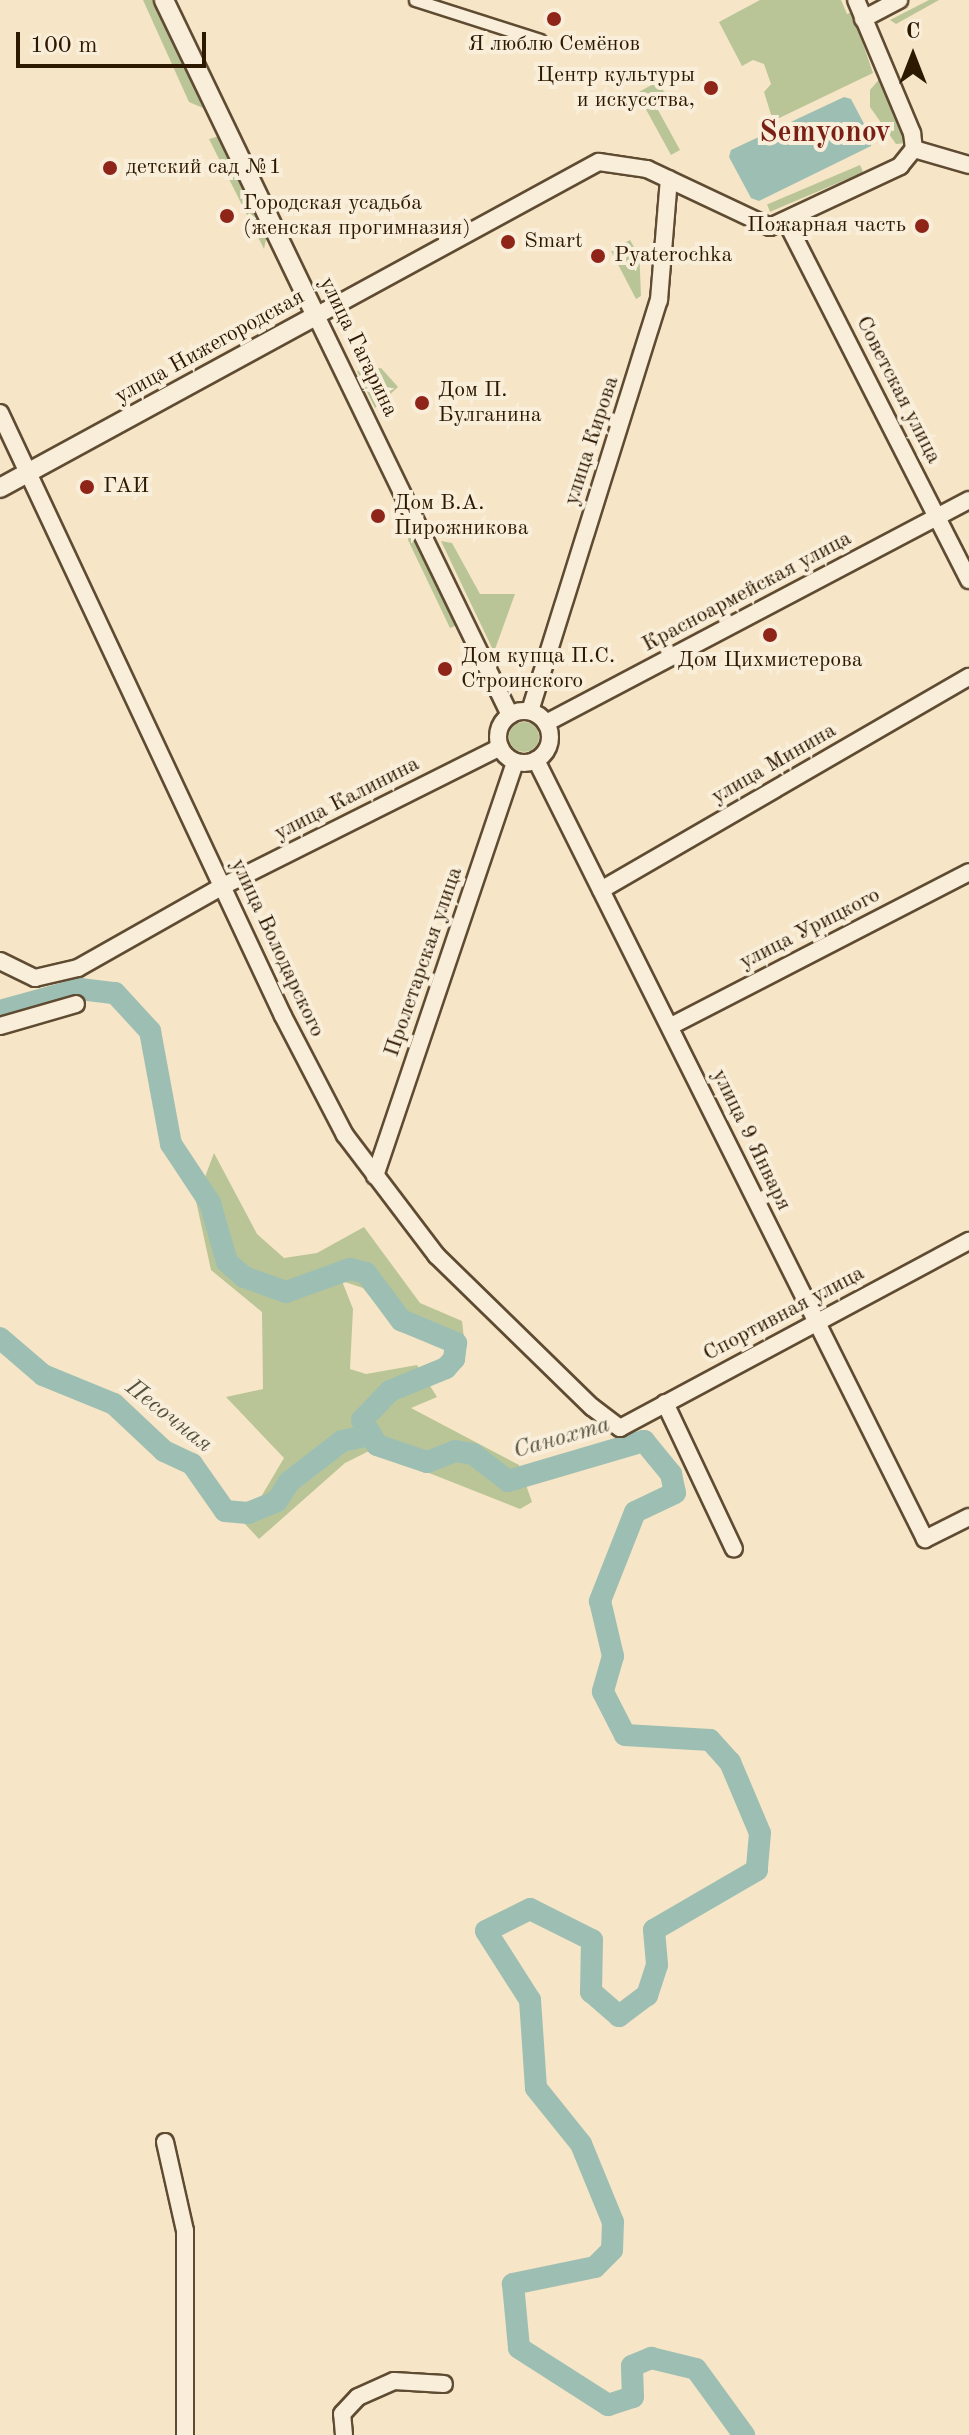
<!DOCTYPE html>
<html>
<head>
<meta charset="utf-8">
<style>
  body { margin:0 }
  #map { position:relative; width:969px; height:2435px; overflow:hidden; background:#f6e5c6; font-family:"Old Standard TT",serif }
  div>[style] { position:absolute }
  .green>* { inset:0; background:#bac597; transform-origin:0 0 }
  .round { border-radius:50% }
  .water>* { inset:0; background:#9dbfb3 }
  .river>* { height:22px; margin:-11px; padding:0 11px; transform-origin:11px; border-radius:11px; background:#9dbfb3 }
  .roads { filter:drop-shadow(2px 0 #5f4b32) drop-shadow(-2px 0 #5f4b32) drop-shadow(0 2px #5f4b32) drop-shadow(0 -2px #5f4b32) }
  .pedestrian>* { height:11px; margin:-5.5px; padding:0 5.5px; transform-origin:5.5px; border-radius:5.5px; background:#f9eeda }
  .minor>* { height:16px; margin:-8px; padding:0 8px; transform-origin:8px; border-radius:8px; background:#f9eeda }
  .minor>.ring { margin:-8px; padding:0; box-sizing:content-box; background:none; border:16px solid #f9eeda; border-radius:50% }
  .tertiary>* { height:18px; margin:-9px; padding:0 9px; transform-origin:9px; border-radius:9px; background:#f9eeda }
  .dots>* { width:22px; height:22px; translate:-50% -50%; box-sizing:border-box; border:4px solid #f9eeda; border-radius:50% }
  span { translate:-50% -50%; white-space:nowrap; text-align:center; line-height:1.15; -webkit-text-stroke:8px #f9eeda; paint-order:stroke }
  .poi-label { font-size:22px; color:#2d1800 }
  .right { translate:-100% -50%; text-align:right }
  .left { translate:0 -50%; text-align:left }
  .street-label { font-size:22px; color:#2d1800 }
  .water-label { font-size:24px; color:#54523f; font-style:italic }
  .district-label { font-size:30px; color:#7a1f14; font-weight:700 }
  .north { position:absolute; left:873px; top:16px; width:80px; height:80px; -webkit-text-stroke:6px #f9eeda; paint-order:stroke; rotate:0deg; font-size:22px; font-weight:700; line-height:32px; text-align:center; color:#2d1800 }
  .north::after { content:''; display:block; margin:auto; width:28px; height:36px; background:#2d1800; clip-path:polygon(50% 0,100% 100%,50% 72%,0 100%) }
  .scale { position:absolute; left:16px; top:32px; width:190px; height:36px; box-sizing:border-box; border:4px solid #2d1800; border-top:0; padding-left:10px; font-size:24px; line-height:28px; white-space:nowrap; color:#2d1800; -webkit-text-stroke:6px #f9eeda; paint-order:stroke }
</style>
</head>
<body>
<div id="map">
  <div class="green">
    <div style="clip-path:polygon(143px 0,156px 0,203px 108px,189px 102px)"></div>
    <div style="clip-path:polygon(760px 0,841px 0,847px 14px,852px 12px,873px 73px,773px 121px,764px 92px,771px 84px,764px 64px,753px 60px,742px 66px,719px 22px)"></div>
    <div style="clip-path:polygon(929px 0,939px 0,896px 24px,890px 20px)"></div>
    <div style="clip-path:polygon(881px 77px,897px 110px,907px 143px,896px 144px,870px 107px,870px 90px)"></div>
    <div style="clip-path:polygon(659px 81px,671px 103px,658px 110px,680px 150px,671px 155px,637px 93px)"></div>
    <div style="clip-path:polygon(220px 136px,268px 230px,264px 249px,209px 139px)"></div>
    <div style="left:860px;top:165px;width:8px;height:101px;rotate:67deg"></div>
    <div style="clip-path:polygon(630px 240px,635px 249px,639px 247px,641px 296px,636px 299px,611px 251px)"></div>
    <div style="left:632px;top:348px;width:4px;height:68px;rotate:14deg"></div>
    <div style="clip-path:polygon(381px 368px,398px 387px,375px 408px,357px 371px)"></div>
    <div style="clip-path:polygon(410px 523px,460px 624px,450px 628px,408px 540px)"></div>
    <div style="clip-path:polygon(441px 541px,452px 543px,480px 594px,515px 594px,494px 652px)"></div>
    <div class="round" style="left:509px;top:722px;width:30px;height:30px"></div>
    <div style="clip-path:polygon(214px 1153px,257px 1234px,284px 1258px,317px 1253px,364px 1227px,420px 1303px,462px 1321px,465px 1347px,444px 1347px,398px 1331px,363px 1288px,342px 1281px,353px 1309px,350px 1369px,366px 1374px,417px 1365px,437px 1397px,411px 1408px,519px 1465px,532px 1502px,520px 1509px,371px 1450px,345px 1463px,259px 1539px,245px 1524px,284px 1458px,226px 1397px,263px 1389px,262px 1312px,211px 1270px,196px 1201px)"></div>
  </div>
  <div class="water">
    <div style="clip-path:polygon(844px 97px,851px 99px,872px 139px,871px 146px,759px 201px,751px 198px,729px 157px,731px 150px)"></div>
  </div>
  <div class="river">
    <div style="left:0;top:1011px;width:83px;rotate:-15.4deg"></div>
    <div style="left:80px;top:989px;width:35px;rotate:7deg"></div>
    <div style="left:115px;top:993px;width:52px;rotate:47.4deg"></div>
    <div style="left:150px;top:1031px;width:115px;rotate:79.5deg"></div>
    <div style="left:171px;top:1144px;width:71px;rotate:56.5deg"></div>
    <div style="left:210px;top:1203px;width:61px;rotate:73.9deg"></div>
    <div style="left:227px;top:1262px;width:23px;rotate:41deg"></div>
    <div style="left:244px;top:1277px;width:45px;rotate:19.7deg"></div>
    <div style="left:286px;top:1292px;width:68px;rotate:-19.8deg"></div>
    <div style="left:350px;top:1269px;width:16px;rotate:14deg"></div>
    <div style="left:366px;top:1273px;width:59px;rotate:53.3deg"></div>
    <div style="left:401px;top:1320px;width:60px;rotate:22.7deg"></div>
    <div style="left:456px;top:1343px;width:16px;rotate:97deg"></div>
    <div style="left:454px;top:1359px;width:12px;rotate:132deg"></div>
    <div style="left:446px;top:1368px;width:61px;rotate:157.7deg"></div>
    <div style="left:390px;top:1391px;width:40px;rotate:134deg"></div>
    <div style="left:362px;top:1420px;width:29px;rotate:59deg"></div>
    <div style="left:377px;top:1445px;width:53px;rotate:18.8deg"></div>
    <div style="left:427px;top:1462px;width:30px;rotate:-21deg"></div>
    <div style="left:455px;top:1451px;width:18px;rotate:9deg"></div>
    <div style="left:473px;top:1454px;width:44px;rotate:37.6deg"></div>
    <div style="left:508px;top:1481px;width:142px;rotate:-16.4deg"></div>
    <div style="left:644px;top:1441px;width:43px;rotate:50.7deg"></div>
    <div style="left:671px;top:1474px;width:19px;rotate:78deg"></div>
    <div style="left:675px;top:1493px;width:44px;rotate:154.6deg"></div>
    <div style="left:635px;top:1512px;width:96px;rotate:111.5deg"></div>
    <div style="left:600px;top:1601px;width:57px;rotate:76.7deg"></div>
    <div style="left:613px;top:1656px;width:37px;rotate:106deg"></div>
    <div style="left:603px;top:1692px;width:48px;rotate:62.9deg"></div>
    <div style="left:625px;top:1735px;width:85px;rotate:3.4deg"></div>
    <div style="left:710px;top:1740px;width:30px;rotate:48deg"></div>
    <div style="left:730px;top:1762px;width:77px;rotate:67.1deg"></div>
    <div style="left:760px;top:1833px;width:37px;rotate:95deg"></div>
    <div style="left:757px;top:1870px;width:119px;rotate:149.8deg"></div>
    <div style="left:654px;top:1930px;width:35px;rotate:85deg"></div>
    <div style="left:657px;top:1965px;width:32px;rotate:108deg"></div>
    <div style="left:647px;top:1995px;width:35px;rotate:143deg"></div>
    <div style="left:619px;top:2016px;width:37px;rotate:-139deg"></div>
    <div style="left:591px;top:1992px;width:52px;rotate:-88.9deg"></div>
    <div style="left:592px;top:1940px;width:69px;rotate:-153.4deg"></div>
    <div style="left:530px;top:1909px;width:49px;rotate:153.4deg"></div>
    <div style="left:486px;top:1931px;width:82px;rotate:57.5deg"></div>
    <div style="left:530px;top:2000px;width:88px;rotate:86.1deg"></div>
    <div style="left:536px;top:2088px;width:72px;rotate:51.2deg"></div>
    <div style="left:581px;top:2144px;width:84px;rotate:67.7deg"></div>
    <div style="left:613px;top:2222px;width:28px;rotate:92deg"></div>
    <div style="left:612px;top:2250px;width:24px;rotate:135deg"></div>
    <div style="left:595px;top:2267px;width:84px;rotate:168.3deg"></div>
    <div style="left:513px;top:2284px;width:64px;rotate:84.6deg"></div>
    <div style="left:519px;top:2348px;width:106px;rotate:32.6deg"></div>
    <div style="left:608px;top:2405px;width:26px;rotate:-18deg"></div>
    <div style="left:633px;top:2397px;width:31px;rotate:-92deg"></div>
    <div style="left:632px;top:2366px;width:21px;rotate:-23deg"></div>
    <div style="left:651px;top:2358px;width:46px;rotate:13.7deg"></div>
    <div style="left:696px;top:2369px;width:82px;rotate:54deg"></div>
    <div style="left:0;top:1338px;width:57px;rotate:40.7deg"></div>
    <div style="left:43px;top:1375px;width:77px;rotate:22.2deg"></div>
    <div style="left:114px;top:1404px;width:69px;rotate:43.2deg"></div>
    <div style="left:164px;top:1451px;width:31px;rotate:25deg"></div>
    <div style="left:192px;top:1464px;width:57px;rotate:54.9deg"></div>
    <div style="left:225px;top:1511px;width:23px;rotate:5deg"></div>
    <div style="left:248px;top:1513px;width:31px;rotate:-22deg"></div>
    <div style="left:277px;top:1501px;width:22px;rotate:-58deg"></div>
    <div style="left:289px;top:1482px;width:67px;rotate:-37.7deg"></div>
    <div style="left:342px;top:1441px;width:30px;rotate:-12deg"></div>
  </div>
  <div class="roads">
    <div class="pedestrian">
      <div style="left:415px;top:0;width:131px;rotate:17.7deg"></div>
    </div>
    <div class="minor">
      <div style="left:863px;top:19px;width:41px;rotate:-27.8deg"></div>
      <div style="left:914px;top:149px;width:57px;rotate:16.2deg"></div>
      <div style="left:786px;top:221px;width:403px;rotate:63deg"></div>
      <div style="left:0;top:413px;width:666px;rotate:64.86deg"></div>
      <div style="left:283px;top:1016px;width:134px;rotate:62.5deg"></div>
      <div style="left:345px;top:1135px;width:151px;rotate:52.8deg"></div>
      <div style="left:436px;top:1255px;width:218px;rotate:44.3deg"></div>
      <div style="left:592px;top:1407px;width:35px;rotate:37deg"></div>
      <div style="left:620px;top:1428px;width:396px;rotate:-28.2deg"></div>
      <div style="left:530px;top:711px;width:431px;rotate:-72.6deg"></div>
      <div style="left:659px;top:300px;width:121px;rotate:-85.3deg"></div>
      <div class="ring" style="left:498px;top:711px;width:36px;height:36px"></div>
      <div style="left:510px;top:715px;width:444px;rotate:-115.9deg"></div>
      <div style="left:316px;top:316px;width:322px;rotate:-28.6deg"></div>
      <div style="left:599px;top:162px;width:49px;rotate:8.3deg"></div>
      <div style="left:647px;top:169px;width:136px;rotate:25.2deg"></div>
      <div style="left:770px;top:227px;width:144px;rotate:-25.1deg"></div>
      <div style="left:900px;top:166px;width:22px;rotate:-51deg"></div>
      <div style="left:914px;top:149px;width:16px;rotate:-97deg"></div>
      <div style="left:912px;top:133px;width:144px;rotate:-112.8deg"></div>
      <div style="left:546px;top:723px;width:478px;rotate:-27.8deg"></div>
      <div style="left:536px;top:760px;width:871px;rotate:63.46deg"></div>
      <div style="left:925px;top:1539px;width:49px;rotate:-26.6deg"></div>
      <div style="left:601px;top:890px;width:425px;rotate:-30.1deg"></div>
      <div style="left:0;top:961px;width:39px;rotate:26deg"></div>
      <div style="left:35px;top:978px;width:44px;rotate:-13.1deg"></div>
      <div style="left:78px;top:968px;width:167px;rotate:-29.5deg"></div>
      <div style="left:223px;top:886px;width:310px;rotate:-26.6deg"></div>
      <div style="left:0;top:1026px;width:79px;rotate:-16.1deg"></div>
      <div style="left:671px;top:1026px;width:335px;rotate:-27.3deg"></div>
      <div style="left:375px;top:1176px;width:437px;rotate:-71.3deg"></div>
      <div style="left:665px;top:1403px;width:161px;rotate:64.7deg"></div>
      <div style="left:165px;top:2142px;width:91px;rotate:77.3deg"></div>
      <div style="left:185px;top:2231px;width:204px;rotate:90deg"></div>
      <div style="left:344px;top:2435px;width:21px;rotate:-95deg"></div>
      <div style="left:342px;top:2414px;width:23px;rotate:-47deg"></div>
      <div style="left:358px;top:2397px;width:39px;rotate:-24deg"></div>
      <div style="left:394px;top:2381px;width:50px;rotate:3.4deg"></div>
    </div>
    <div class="tertiary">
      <div style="left:0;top:488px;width:360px;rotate:-28.6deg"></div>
      <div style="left:316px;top:316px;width:351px;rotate:-115.7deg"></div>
    </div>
  </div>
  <div class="dots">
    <div style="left:554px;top:19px;background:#8f2418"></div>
    <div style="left:711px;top:88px;background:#8f2418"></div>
    <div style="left:110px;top:168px;background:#8f2418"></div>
    <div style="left:227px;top:216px;background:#8f2418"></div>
    <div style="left:922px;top:226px;background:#8f2418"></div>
    <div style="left:508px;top:242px;background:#8f2418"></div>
    <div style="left:598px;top:256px;background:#8f2418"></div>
    <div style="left:422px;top:403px;background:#8f2418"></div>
    <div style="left:87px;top:487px;background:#8f2418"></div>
    <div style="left:378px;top:516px;background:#8f2418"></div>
    <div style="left:770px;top:635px;background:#8f2418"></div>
    <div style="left:445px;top:669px;background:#8f2418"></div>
  </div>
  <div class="poi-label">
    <span style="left:554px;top:45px">Я люблю Семёнов</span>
    <span class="right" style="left:695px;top:88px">Центр культуры<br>и искусства,</span>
    <span class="left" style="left:126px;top:168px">детский сад №1</span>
    <span class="left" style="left:243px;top:216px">Городская усадьба<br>(женская прогимназия)</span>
    <span class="right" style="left:906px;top:226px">Пожарная часть</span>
    <span class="left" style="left:524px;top:242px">Smart</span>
    <span class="left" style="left:614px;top:256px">Pyaterochka</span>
    <span class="left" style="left:438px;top:403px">Дом П.<br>Булганина</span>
    <span class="left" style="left:103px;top:487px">ГАИ</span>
    <span class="left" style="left:394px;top:516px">Дом В.А.<br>Пирожникова</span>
    <span class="left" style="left:461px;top:669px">Дом купца П.С.<br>Строинского</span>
    <span style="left:770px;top:661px">Дом Цихмистерова</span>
  </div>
  <div class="street-label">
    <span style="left:210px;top:347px;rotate:-29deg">улица Нижегородская</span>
    <span style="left:358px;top:347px;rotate:64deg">улица Гагарина</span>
    <span style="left:898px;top:390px;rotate:63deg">Советская улица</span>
    <span style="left:592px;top:441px;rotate:-72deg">улица Кирова</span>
    <span style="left:747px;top:592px;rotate:-28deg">Красноармейская улица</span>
    <span style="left:774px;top:764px;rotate:-30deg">улица Минина</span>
    <span style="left:347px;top:799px;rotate:-27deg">улица Калинина</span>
    <span style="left:810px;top:929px;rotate:-27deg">улица Урицкого</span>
    <span style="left:277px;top:948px;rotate:65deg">улица Володарского</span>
    <span style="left:424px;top:962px;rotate:-71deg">Пролетарская улица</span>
    <span style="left:751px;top:1140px;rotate:64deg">улица 9 Января</span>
    <span style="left:784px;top:1314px;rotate:-28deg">Спортивная улица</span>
  </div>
  <div class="water-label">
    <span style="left:168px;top:1417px;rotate:38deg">Песочная</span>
    <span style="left:562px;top:1439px;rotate:-16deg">Санохта</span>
  </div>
  <div class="district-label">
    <span style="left:825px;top:133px">Semyonov</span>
  </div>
  <div class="north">С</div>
  <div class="scale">100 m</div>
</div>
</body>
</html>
